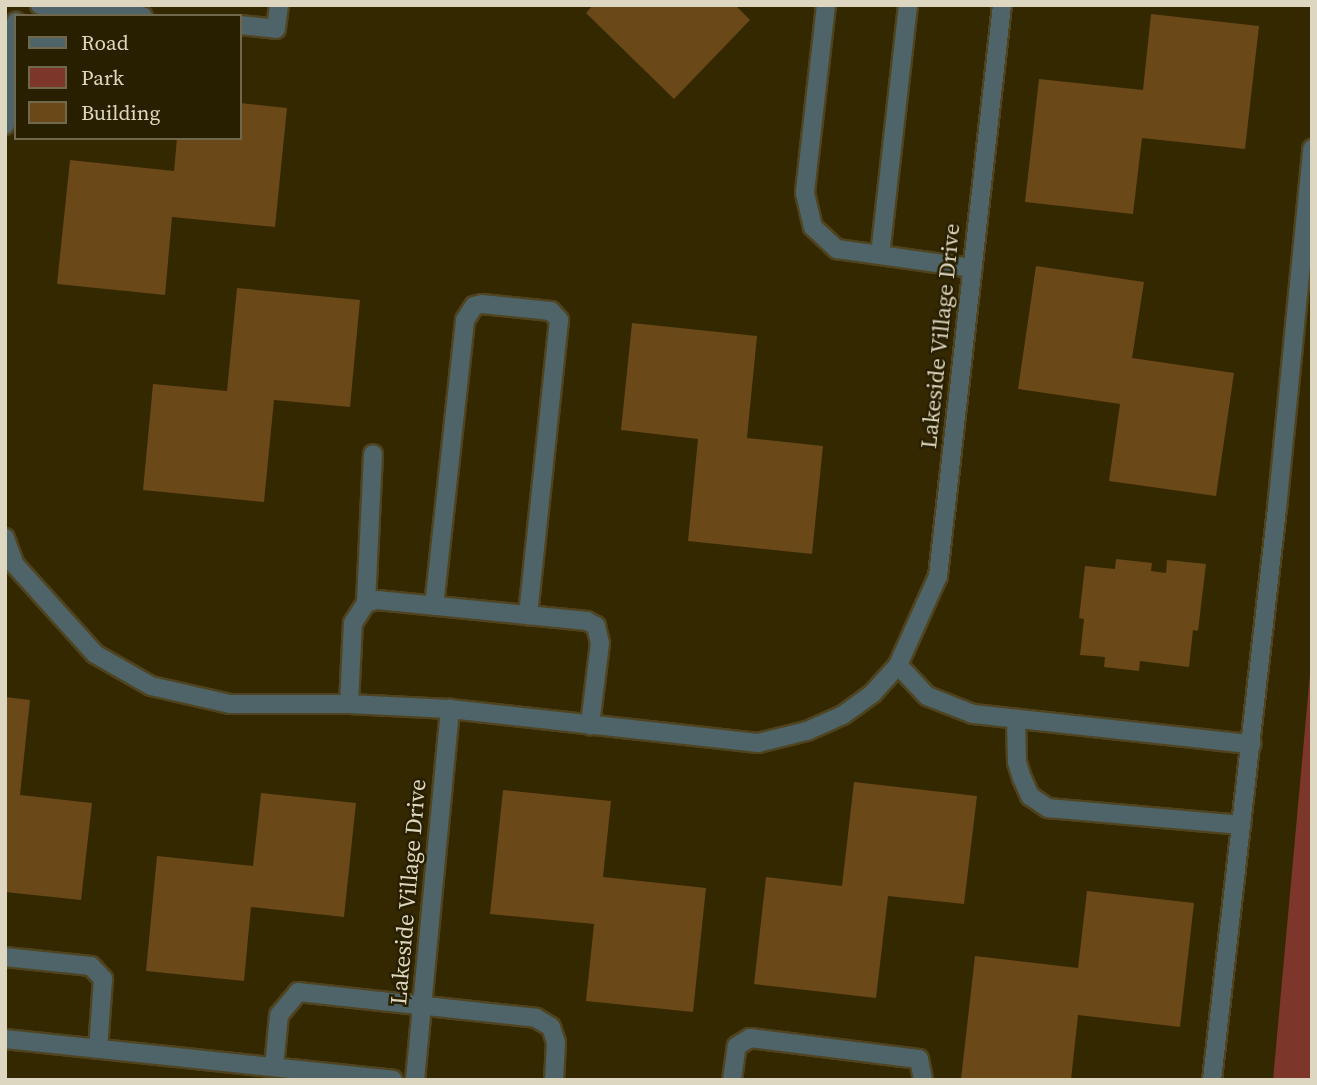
<!DOCTYPE html>
<html>
<head>
<meta charset="utf-8">
<style>
  body { margin:0 }
  #map { position:relative; width:1317px; height:1085px; overflow:hidden; background:#342800; font-family:"Source Serif 4",serif }
  div>[style] { position:absolute }
  .green>* { inset:0; background:#7c372a }
  .building>* { inset:0; background:#6a4817 }
  .roads { filter:drop-shadow(2px 0 #4f441f) drop-shadow(-2px 0 #4f441f) drop-shadow(0 2px #4f441f) drop-shadow(0 -2px #4f441f) }
  .lane>* { height:18px; margin:-9px; padding:0 9px; transform-origin:9px; border-radius:9px; background:#4e6469 }
  .street>* { height:18px; margin:-9px; padding:0 9px; transform-origin:9px; border-radius:9px; background:#4e6469 }
  span { translate:-50% -50%; white-space:nowrap; text-align:center; line-height:1.15; -webkit-text-stroke:5px #281f01; paint-order:stroke }
  .street-label { font-size:23px; color:#ddd6c0 }
  .frame { position:absolute; inset:0; border:7px solid #ddd6c0; pointer-events:none }
  .legend { position:absolute; left:14px; top:14px; width:228px; height:126px; box-sizing:border-box; background:#281f01; border:2px solid #70684d; margin:0; padding:9px 12px; list-style:none; font-size:21px; color:#ddd6c0 }
  .legend li { display:flex; align-items:center; gap:14px; height:35px }
  .legend b { width:35px; border:2px solid #70684d }
</style>
</head>
<body>
<div id="map">
  <div class="green">
    <div style="clip-path:polygon(1312px 652px,1312px 1080px,1273px 1080px)"></div>
  </div>
  <div class="building">
    <div style="clip-path:polygon(593px 5px,735px 5px,750px 20px,674px 99px,586px 13px)"></div>
    <div style="clip-path:polygon(1151px 14px,1259px 26px,1245px 149px,1142px 138px,1133px 214px,1025px 202px,1039px 79px,1143px 90px)"></div>
    <div style="clip-path:polygon(240px 103px,287px 108px,275px 227px,172px 217px,165px 295px,57px 284px,70px 160px,174px 171px,177px 138px,240px 138px)"></div>
    <div style="clip-path:polygon(1036px 266px,1144px 282px,1132px 358px,1234px 373px,1216px 496px,1109px 481px,1120px 404px,1018px 389px)"></div>
    <div style="clip-path:polygon(237px 288px,360px 300px,350px 407px,274px 400px,264px 502px,143px 490px,153px 384px,227px 391px)"></div>
    <div style="clip-path:polygon(632px 323px,757px 336px,747px 438px,823px 446px,812px 554px,688px 541px,698px 439px,621px 430px)"></div>
    <div style="clip-path:polygon(1116px 559px,1152px 563px,1151px 571px,1166px 573px,1167px 560px,1206px 564px,1198px 631px,1193px 630px,1189px 667px,1140px 661px,1139px 671px,1104px 667px,1105px 657px,1080px 655px,1084px 619px,1079px 618px,1085px 566px,1115px 569px)"></div>
    <div style="clip-path:polygon(5px 697px,30px 700px,20px 795px,92px 803px,81px 900px,5px 892px)"></div>
    <div style="clip-path:polygon(854px 782px,977px 796px,964px 904px,888px 896px,876px 998px,754px 984px,766px 877px,842px 886px)"></div>
    <div style="clip-path:polygon(503px 790px,611px 801px,603px 877px,706px 888px,693px 1012px,586px 1001px,594px 924px,490px 914px)"></div>
    <div style="clip-path:polygon(261px 793px,356px 803px,344px 917px,251px 907px,244px 981px,146px 971px,157px 856px,253px 866px)"></div>
    <div style="clip-path:polygon(1087px 891px,1194px 903px,1180px 1027px,1078px 1015px,1071px 1080px,961px 1079px,975px 956px,1078px 968px)"></div>
  </div>
  <div class="roads">
    <div class="lane">
      <div style="left:40px;top:5px;width:69px;rotate:5.8deg"></div>
      <div style="left:109px;top:5px;width:7px;rotate:90deg"></div>
      <div style="left:109px;top:12px;width:34px;rotate:7deg"></div>
      <div style="left:826px;top:5px;width:189px;rotate:96.4deg"></div>
      <div style="left:805px;top:193px;width:35px;rotate:77deg"></div>
      <div style="left:813px;top:227px;width:33px;rotate:43deg"></div>
      <div style="left:837px;top:249px;width:137px;rotate:8deg"></div>
      <div style="left:240px;top:25px;width:36px;rotate:6deg"></div>
      <div style="left:276px;top:29px;width:24px;rotate:-83deg"></div>
      <div style="left:880px;top:255px;width:252px;rotate:-83.6deg"></div>
      <div style="left:366px;top:603px;width:149px;rotate:-87.3deg"></div>
      <div style="left:434px;top:606px;width:288px;rotate:-83.8deg"></div>
      <div style="left:465px;top:320px;width:17px;rotate:-57deg"></div>
      <div style="left:474px;top:306px;width:8px;rotate:-14deg"></div>
      <div style="left:482px;top:304px;width:69px;rotate:5.8deg"></div>
      <div style="left:551px;top:311px;width:12px;rotate:48deg"></div>
      <div style="left:559px;top:320px;width:297px;rotate:96deg"></div>
      <div style="left:349px;top:704px;width:81px;rotate:-87.2deg"></div>
      <div style="left:353px;top:623px;width:24px;rotate:-57deg"></div>
      <div style="left:366px;top:603px;width:11px;rotate:-15deg"></div>
      <div style="left:377px;top:600px;width:211px;rotate:5.7deg"></div>
      <div style="left:587px;top:621px;width:10px;rotate:29deg"></div>
      <div style="left:596px;top:626px;width:17px;rotate:77deg"></div>
      <div style="left:600px;top:643px;width:83px;rotate:97deg"></div>
      <div style="left:1016px;top:720px;width:42px;rotate:88.6deg"></div>
      <div style="left:1017px;top:762px;width:17px;rotate:73deg"></div>
      <div style="left:1022px;top:778px;width:20px;rotate:66deg"></div>
      <div style="left:1030px;top:796px;width:22px;rotate:34deg"></div>
      <div style="left:1048px;top:808px;width:194px;rotate:5deg"></div>
      <div style="left:5px;top:957px;width:86px;rotate:6deg"></div>
      <div style="left:91px;top:966px;width:18px;rotate:47deg"></div>
      <div style="left:103px;top:979px;width:70px;rotate:94.1deg"></div>
      <div style="left:5px;top:1039px;width:390px;rotate:6deg"></div>
      <div style="left:274px;top:1067px;width:52px;rotate:-84.5deg"></div>
      <div style="left:279px;top:1015px;width:30px;rotate:-50deg"></div>
      <div style="left:298px;top:992px;width:239px;rotate:6.2deg"></div>
      <div style="left:536px;top:1018px;width:17px;rotate:31deg"></div>
      <div style="left:551px;top:1027px;width:16px;rotate:72deg"></div>
      <div style="left:556px;top:1042px;width:38px;rotate:93deg"></div>
      <div style="left:732px;top:1080px;width:34px;rotate:-82deg"></div>
      <div style="left:737px;top:1046px;width:15px;rotate:-32deg"></div>
      <div style="left:750px;top:1038px;width:170px;rotate:7.1deg"></div>
      <div style="left:919px;top:1059px;width:21px;rotate:79deg"></div>
      <div style="left:1212px;top:1080px;width:575px;rotate:-83.51deg"></div>
      <div style="left:1277px;top:509px;width:362px;rotate:-84.4deg"></div>
    </div>
    <div class="street">
      <div style="left:5px;top:125px;width:104px;rotate:-83.9deg"></div>
      <div style="left:5px;top:538px;width:29px;rotate:70deg"></div>
      <div style="left:15px;top:565px;width:120px;rotate:48deg"></div>
      <div style="left:95px;top:654px;width:64px;rotate:29.7deg"></div>
      <div style="left:151px;top:686px;width:81px;rotate:12.8deg"></div>
      <div style="left:230px;top:704px;width:119px"></div>
      <div style="left:349px;top:704px;width:101px;rotate:2.8deg"></div>
      <div style="left:450px;top:709px;width:310px;rotate:6.3deg"></div>
      <div style="left:758px;top:743px;width:50px;rotate:-13.8deg"></div>
      <div style="left:807px;top:731px;width:39px;rotate:-24deg"></div>
      <div style="left:843px;top:715px;width:37px;rotate:-36deg"></div>
      <div style="left:873px;top:693px;width:38px;rotate:-48deg"></div>
      <div style="left:898px;top:665px;width:98px;rotate:-65.8deg"></div>
      <div style="left:938px;top:576px;width:575px;rotate:-83.6deg"></div>
      <div style="left:898px;top:665px;width:42px;rotate:46.9deg"></div>
      <div style="left:927px;top:696px;width:49px;rotate:21.4deg"></div>
      <div style="left:973px;top:714px;width:280px;rotate:6.2deg"></div>
      <div style="left:415px;top:1080px;width:373px;rotate:-84.6deg"></div>
    </div>
  </div>
  <div class="street-label">
    <span style="left:940px;top:336px;rotate:-84deg">Lakeside Village Drive</span>
    <span style="left:408px;top:892px;rotate:-85deg">Lakeside Village Drive</span>
  </div>
  <div class="frame"></div>
  <ul class="legend">
  <li><b style="height:9px;background:#4e6469"></b>Road</li>
  <li><b style="height:19px;background:#7c372a"></b>Park</li>
  <li><b style="height:19px;background:#6a4817"></b>Building</li>
  </ul>
</div>
</body>
</html>
